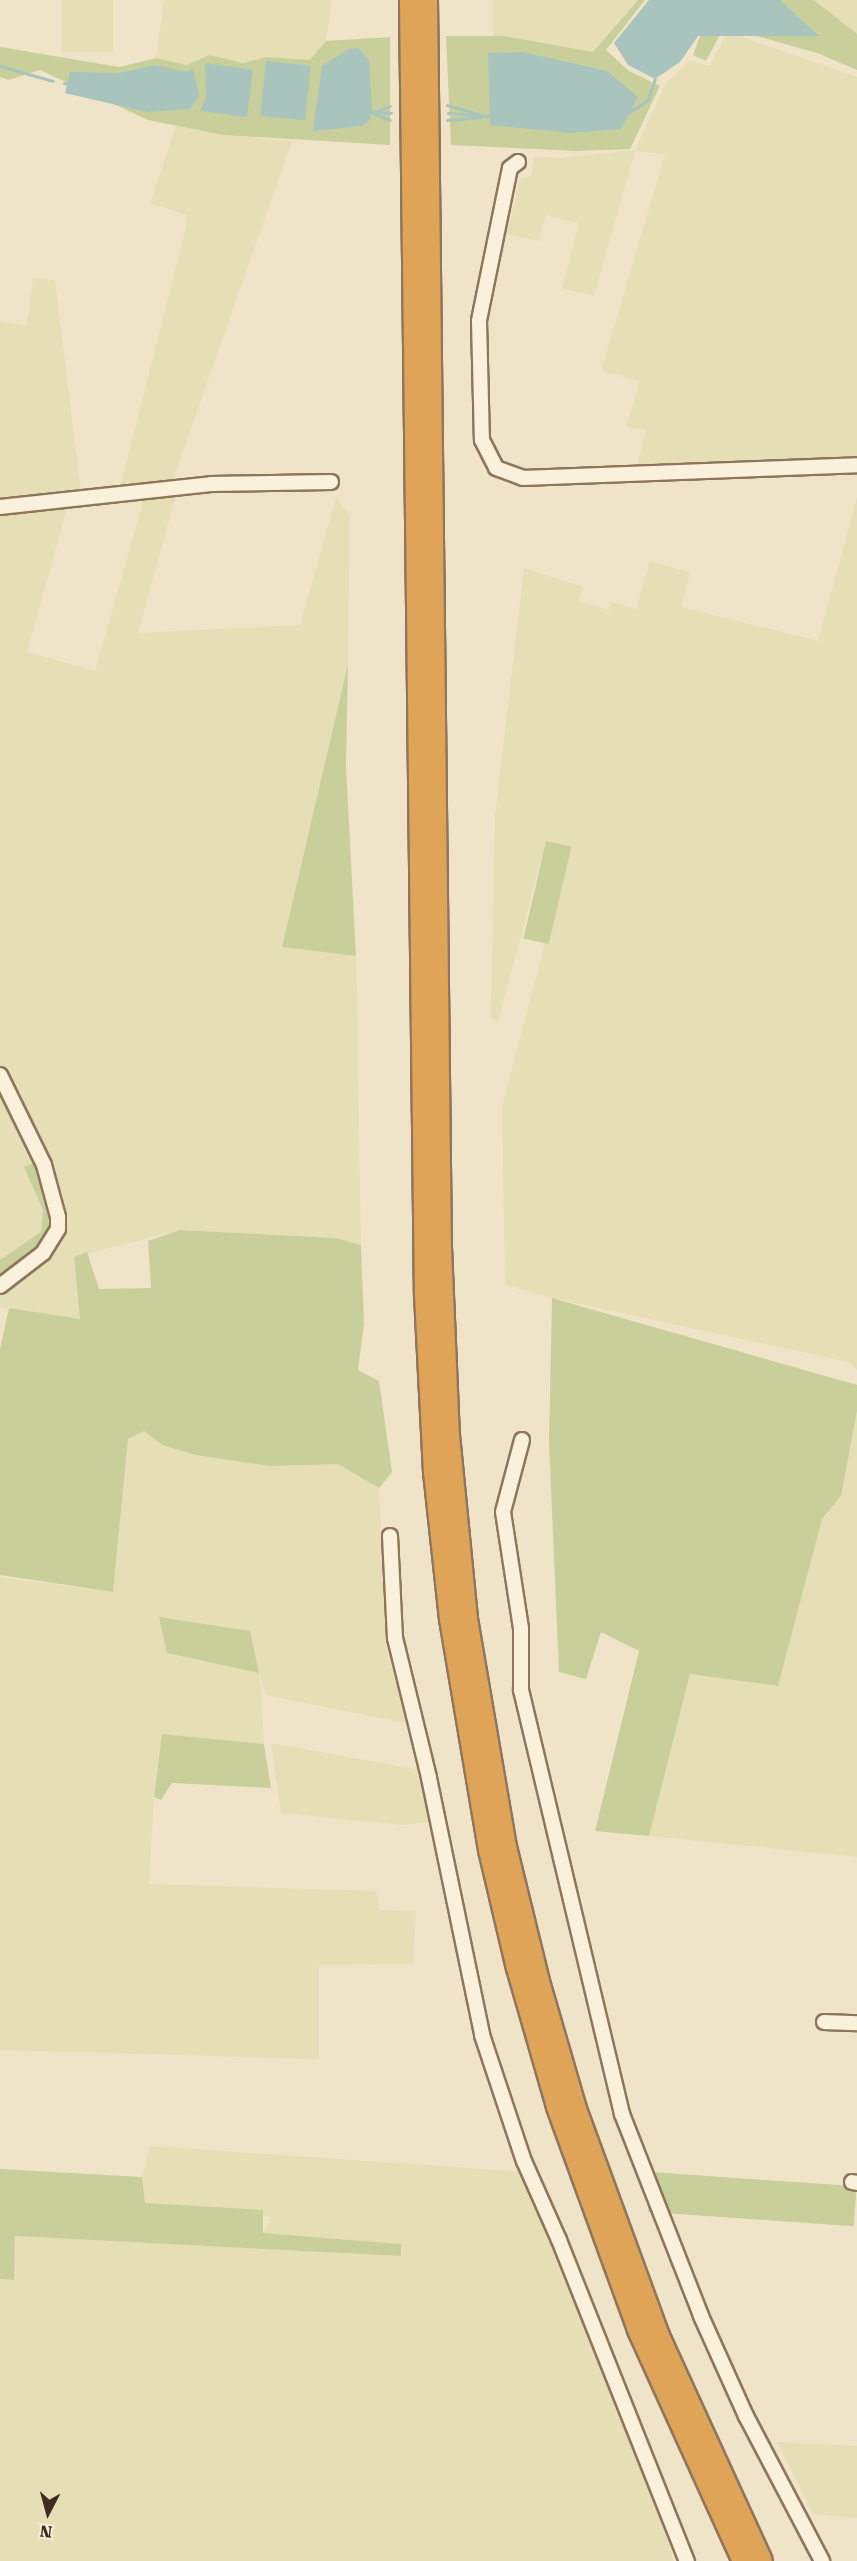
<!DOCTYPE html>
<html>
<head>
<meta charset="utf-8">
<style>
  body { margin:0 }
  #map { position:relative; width:857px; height:2561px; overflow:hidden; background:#f0e4c8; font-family:"Roboto Serif",serif }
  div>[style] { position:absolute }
  .farmland>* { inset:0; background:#e6deb5; transform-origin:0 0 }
  .green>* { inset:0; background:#c9cf9b; transform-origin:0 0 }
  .water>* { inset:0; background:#a9c4bc; transform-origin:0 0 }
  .stream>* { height:3px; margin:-1.5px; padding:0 1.5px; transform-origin:1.5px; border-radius:1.5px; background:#a9c4bc }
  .roads { filter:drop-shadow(2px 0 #8d765c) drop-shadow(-2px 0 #8d765c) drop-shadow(0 2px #8d765c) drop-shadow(0 -2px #8d765c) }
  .minor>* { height:14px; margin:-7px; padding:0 7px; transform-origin:7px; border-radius:7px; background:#faf1dc }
  .highway>* { height:20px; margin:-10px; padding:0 10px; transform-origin:10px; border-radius:10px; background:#e0a458 }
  span { translate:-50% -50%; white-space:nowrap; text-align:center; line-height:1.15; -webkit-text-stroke:4.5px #f7eed8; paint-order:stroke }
  .north { position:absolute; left:18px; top:2483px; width:60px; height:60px; -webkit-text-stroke:4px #f7eed8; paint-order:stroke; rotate:186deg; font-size:16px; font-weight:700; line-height:24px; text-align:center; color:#3d2e20 }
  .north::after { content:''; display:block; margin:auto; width:21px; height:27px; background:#3d2e20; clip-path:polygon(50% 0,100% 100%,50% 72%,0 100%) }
</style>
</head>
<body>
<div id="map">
  <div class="farmland">
    <div style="left:62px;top:0;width:51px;height:52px"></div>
    <div style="clip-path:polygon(164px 0,332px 0,326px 41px,310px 61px,266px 57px,243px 63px,209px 55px,187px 65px,156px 58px)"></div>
    <div style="clip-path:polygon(493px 0,638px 0,593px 52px,493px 36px)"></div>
    <div style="clip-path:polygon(814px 0,857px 0,857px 34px,819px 4px)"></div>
    <div style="clip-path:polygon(728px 32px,857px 77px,857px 460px,637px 467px,646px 430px,626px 427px,640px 381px,601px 371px,665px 154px,635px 151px,594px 296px,562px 288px,579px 223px,546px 215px,538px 241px,507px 234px,520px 179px,531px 176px,534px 157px,560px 158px,635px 150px,666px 83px,690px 60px,709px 66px)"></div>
    <div style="clip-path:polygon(176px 126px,223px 135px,292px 141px,173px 480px,120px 487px,185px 231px,187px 215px,150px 203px)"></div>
    <div style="clip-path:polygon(33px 278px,55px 280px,81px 491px,0 500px,0 322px,27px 326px)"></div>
    <div style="clip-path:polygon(176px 495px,138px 633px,300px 625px,336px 498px,349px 514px,348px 664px,282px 947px,356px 956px,361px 1245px,335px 1238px,180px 1230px,74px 1257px,81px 1319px,0 1307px,0 1289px,51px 1253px,66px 1218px,59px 1185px,0 1067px,0 512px,68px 505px,27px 652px,95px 671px,144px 499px)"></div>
    <div style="clip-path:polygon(857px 497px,857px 1370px,849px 1362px,552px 1298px,505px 1285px,502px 1107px,570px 847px,546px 841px,498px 1022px,491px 1017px,495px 815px,524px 568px,583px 587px,579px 601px,609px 610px,610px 602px,636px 609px,650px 561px,690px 573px,681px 607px,818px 641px)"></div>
    <div style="clip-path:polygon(0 1094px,36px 1162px,25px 1167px,43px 1210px,41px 1232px,0 1260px)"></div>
    <div style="clip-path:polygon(857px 1411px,857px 1857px,649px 1836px,690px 1673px,778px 1686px,822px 1519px,841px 1496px)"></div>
    <div style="clip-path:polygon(evenodd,144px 1431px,162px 1445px,338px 1464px,379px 1488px,386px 1649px,409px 1724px,266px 1695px,260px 1676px,264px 1744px,162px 1734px,154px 1797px,149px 1884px,376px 1891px,380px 1910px,416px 1911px,413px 1964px,319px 1965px,319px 2059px,0 2050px,0 1577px,113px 1592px,128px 1439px,144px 1431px,159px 1617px,259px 1672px,167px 1653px,159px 1617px)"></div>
    <div style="clip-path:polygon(271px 1743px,420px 1770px,429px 1822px,401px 1825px,281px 1813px)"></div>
    <div style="clip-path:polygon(150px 2146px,529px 2172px,626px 2415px,674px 2561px,0 2561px,0 2279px,14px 2280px,15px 2236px,401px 2256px,401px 2244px,263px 2233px,271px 2217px,144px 2203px,142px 2177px)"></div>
    <div style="clip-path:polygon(777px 2442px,857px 2446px,857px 2518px,813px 2514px)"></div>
  </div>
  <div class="green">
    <div style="clip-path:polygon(638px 0,645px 0,606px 50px,629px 71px,660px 86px,630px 149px,577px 151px,451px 145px,446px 36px,504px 36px,593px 52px)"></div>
    <div style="clip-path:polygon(714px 0,814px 0,857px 34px,857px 70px,817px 53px,724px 27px,706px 61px,693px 55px)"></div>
    <div style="clip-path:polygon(390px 37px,390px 145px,223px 135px,148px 120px,40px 70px,8px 80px,0 77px,0 47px,119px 67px,156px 58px,187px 65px,209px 55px,243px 63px,266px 57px,310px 60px,326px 41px)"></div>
    <div style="clip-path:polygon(348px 664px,346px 766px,356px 956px,282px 947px)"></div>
    <div style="left:546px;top:841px;width:26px;height:100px;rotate:13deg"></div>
    <div style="clip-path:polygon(36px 1162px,51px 1201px,53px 1231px,0 1289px,0 1260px,41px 1232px,43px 1210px,24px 1167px)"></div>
    <div style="clip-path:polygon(180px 1230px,335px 1238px,361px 1245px,364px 1324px,358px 1370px,379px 1381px,392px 1472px,379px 1488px,338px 1464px,270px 1466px,196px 1455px,162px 1445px,144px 1431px,128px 1439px,113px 1592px,0 1575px,0 1349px,9px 1308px,80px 1319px,74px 1257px,87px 1252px,99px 1289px,151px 1288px,148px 1241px)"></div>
    <div style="clip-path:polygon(552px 1298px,857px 1385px,857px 1411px,841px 1496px,822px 1519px,778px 1686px,690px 1674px,649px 1836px,595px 1831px,639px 1651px,601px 1632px,586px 1679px,559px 1672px,549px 1442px)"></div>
    <div style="clip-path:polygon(159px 1617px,250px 1631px,259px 1673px,167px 1653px)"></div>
    <div style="clip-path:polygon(162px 1734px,264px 1744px,271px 1788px,172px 1783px,161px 1800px,154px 1797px)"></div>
    <div style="clip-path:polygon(0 2169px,142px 2177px,145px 2203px,263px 2210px,263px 2233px,401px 2244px,401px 2256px,15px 2236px,14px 2280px,0 2279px)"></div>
    <div style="left:651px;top:2172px;width:206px;height:40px;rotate:4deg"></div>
  </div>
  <div class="water">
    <div style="clip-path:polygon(649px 0,780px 0,819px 36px,698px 36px,680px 62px,655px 79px,628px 65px,614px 43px)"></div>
    <div style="clip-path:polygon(358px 48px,369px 60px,372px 109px,369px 121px,362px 126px,313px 131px,322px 66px,349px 49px)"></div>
    <div style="clip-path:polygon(523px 52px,607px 71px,638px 97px,621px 129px,571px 133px,490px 125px,488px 53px)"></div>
    <div style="left:266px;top:61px;width:45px;height:55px;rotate:6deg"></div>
    <div style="clip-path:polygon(205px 63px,253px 70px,247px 117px,200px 111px,206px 97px)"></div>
    <div style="clip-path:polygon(155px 65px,186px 72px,193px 68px,199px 96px,190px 109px,147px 112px,65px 93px,70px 72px,120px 73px)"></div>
  </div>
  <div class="stream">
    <div style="left:0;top:66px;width:55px;rotate:15.8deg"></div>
    <div style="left:64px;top:83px;width:7px;rotate:8deg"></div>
    <div style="left:447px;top:105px;width:33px;rotate:16deg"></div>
    <div style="left:368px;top:112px;width:23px;rotate:2deg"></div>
    <div style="left:375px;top:112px;width:16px;rotate:-22deg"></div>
    <div style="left:448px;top:113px;width:43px;rotate:4deg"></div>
    <div style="left:628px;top:113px;width:24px;rotate:-33deg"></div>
    <div style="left:648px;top:100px;width:22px;rotate:-72deg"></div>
    <div style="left:375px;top:114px;width:16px;rotate:22deg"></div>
    <div style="left:447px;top:120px;width:34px;rotate:-5deg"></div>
  </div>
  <div class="roads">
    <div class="minor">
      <div style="left:518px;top:162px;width:10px;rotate:143deg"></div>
      <div style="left:510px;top:168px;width:156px;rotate:101.5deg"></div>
      <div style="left:479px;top:321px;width:119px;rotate:88.6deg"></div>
      <div style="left:482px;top:440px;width:31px;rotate:63deg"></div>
      <div style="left:496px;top:468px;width:29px;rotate:20deg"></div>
      <div style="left:523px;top:478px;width:334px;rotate:-2.2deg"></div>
      <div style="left:0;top:507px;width:212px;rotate:-6.2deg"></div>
      <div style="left:211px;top:484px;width:120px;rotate:-1deg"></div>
      <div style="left:0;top:1075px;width:100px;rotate:63.9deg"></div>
      <div style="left:44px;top:1165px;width:54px;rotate:74.9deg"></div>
      <div style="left:58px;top:1217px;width:12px;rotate:90deg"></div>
      <div style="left:58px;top:1229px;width:28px;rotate:122deg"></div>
      <div style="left:43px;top:1253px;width:54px;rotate:142.5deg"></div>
      <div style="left:522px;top:1440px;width:74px;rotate:104.8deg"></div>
      <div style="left:503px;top:1512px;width:117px;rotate:81.2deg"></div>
      <div style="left:521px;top:1628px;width:62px;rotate:90deg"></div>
      <div style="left:521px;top:1690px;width:436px;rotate:76.6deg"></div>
      <div style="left:622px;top:2114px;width:217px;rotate:68.6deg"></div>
      <div style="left:701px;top:2316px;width:110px;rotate:65.8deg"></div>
      <div style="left:746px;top:2416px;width:164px;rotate:62.3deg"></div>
      <div style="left:390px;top:1536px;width:102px;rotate:87.2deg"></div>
      <div style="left:395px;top:1638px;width:144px;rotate:76.3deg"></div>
      <div style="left:429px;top:1778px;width:262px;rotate:78.3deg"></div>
      <div style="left:482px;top:2035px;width:133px;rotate:71.6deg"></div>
      <div style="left:524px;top:2161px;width:86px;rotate:66.1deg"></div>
      <div style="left:559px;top:2240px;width:346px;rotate:68.3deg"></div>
      <div style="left:824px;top:2022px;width:33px;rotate:2deg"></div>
      <div style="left:852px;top:2182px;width:5px;rotate:11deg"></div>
    </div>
    <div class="highway">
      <div style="left:410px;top:0;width:1295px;rotate:89.34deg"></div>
      <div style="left:425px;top:1295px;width:177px;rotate:87.1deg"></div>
      <div style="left:434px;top:1472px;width:148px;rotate:83.8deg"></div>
      <div style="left:450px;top:1619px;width:234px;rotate:80.4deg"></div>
      <div style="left:489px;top:1850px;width:121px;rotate:76.7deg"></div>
      <div style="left:517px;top:1968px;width:145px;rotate:73.9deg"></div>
      <div style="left:557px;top:2107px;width:237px;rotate:70deg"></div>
      <div style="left:638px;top:2330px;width:254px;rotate:65.6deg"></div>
      <div style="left:427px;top:0;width:1247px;rotate:89.36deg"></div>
      <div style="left:441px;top:1247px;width:188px;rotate:87.6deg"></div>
      <div style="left:449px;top:1435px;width:185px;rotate:84.4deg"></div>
      <div style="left:467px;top:1619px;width:231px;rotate:80.3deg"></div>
      <div style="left:506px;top:1847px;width:142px;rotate:76.2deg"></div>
      <div style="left:540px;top:1985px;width:129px;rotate:73.8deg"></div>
      <div style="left:576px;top:2109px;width:242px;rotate:69.9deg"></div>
      <div style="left:659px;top:2336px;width:247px;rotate:65.4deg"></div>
    </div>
  </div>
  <div class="north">N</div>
</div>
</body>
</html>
